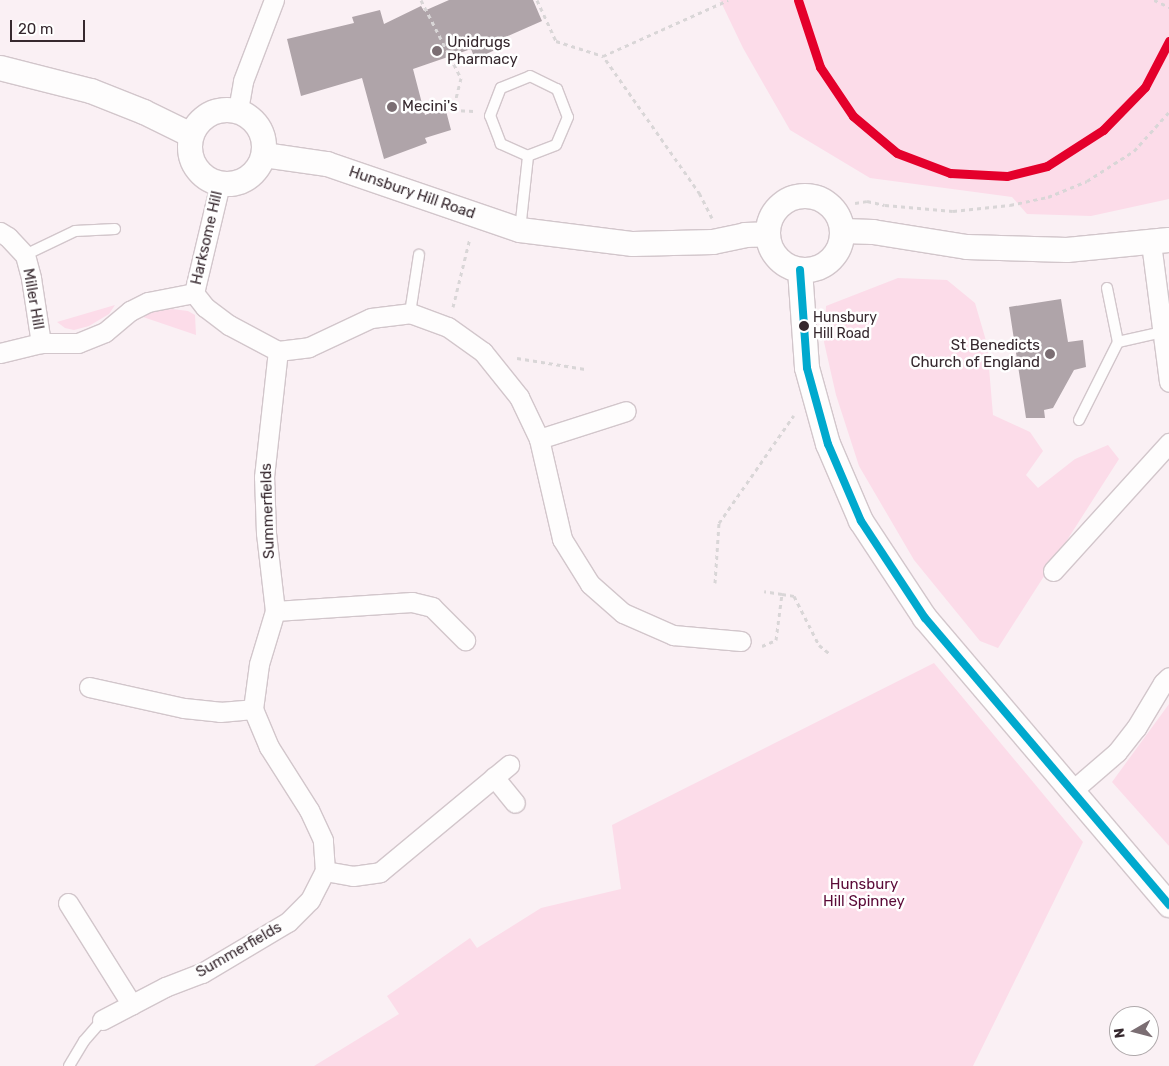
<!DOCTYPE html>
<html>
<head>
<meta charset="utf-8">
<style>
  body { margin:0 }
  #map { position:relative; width:1169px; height:1066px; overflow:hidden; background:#faf0f4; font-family:Rubik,sans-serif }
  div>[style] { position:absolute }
  .green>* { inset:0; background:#fcdce9 }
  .building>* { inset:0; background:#afa4a9 }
  .path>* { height:3px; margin-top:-1.5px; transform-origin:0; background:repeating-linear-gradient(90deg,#d9d6d7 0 4px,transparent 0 8px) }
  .roads { filter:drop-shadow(1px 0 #d2c6cb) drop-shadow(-1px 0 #d2c6cb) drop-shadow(0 1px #d2c6cb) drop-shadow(0 -1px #d2c6cb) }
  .service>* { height:10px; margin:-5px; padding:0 5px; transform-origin:5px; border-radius:5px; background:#fefdfd }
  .minor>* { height:19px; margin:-9.5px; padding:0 9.5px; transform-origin:9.5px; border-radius:9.5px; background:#fefdfd }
  .tertiary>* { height:24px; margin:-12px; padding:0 12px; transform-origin:12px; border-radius:12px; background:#fefdfd }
  .tertiary>.ring { margin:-12px; padding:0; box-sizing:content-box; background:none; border:24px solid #fefdfd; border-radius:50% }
  .bus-1>* { height:8px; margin:-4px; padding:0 4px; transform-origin:4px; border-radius:4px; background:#00a9ce }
  .rail-1>* { height:9px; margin:-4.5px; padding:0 4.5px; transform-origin:4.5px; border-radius:4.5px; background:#e4002b }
  .dots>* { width:14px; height:14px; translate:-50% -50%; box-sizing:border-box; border:2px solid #fff; border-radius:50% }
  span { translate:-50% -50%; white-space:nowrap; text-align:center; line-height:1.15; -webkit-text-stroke:5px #fff; paint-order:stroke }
  .bus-label { font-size:14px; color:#36282e }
  .left { translate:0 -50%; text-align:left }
  .poi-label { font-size:15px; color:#36282e }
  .right { translate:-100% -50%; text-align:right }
  .street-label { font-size:15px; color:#36282e }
  .park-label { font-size:15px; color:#5b0b38 }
  .north { position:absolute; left:1109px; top:1006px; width:50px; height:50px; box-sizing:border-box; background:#fff; border:1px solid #afa9ab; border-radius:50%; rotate:262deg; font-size:14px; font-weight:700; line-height:20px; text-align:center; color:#36282e }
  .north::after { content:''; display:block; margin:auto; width:18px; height:22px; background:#7b6e73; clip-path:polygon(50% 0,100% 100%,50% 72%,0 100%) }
  .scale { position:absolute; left:10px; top:20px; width:75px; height:22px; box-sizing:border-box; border:2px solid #36282e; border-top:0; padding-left:6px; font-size:15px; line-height:18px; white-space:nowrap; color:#36282e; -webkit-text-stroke:4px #fff; paint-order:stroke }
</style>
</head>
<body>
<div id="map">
  <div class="green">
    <div style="clip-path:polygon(720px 0,1169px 0,1169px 199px,1091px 216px,1027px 214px,1012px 197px,870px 178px,790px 130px,743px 48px)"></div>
    <div style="clip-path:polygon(898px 278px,947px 280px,975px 303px,987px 344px,993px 415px,1030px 432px,1043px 451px,1026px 475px,1038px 488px,1075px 459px,1108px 445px,1119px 459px,998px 648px,980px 641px,914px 560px,859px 466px,836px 395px,824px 342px,826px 306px)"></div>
    <div style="clip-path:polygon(115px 305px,109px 314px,89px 326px,74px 330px,65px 328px,57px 322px)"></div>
    <div style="clip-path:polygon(172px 309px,188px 311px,195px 315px,196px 335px,143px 317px,154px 311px)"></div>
    <div style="clip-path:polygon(934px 663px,1083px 842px,973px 1066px,314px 1066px,399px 1014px,387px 996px,470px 938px,477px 948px,541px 908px,621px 889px,612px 825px)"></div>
    <div style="clip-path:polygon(1169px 704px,1169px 846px,1112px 782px)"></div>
  </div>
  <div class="building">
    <div style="clip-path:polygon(449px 0,533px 0,542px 21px,501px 39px,504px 46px,475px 59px,471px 49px,413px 69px,425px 115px,445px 107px,451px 130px,425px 138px,427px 143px,384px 159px,362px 78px,301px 96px,287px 39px,354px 23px,352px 17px,380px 10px,384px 24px,421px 6px,424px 11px)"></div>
    <div style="clip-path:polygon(1061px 299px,1068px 342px,1083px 340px,1086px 367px,1074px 370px,1053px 408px,1044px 410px,1045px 418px,1026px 418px,1009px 307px)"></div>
  </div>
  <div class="path">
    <div style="left:421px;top:0;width:88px;rotate:62.9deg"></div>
    <div style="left:461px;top:78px;width:33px;rotate:104deg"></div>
    <div style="left:453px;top:110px;width:21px;rotate:3deg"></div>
    <div style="left:537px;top:0;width:45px;rotate:65.1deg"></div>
    <div style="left:556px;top:41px;width:49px;rotate:17.7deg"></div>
    <div style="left:1154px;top:0;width:17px;rotate:25deg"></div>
    <div style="left:855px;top:203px;width:12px;rotate:-9deg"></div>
    <div style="left:867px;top:201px;width:18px;rotate:13deg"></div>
    <div style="left:885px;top:205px;width:68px;rotate:5deg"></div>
    <div style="left:953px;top:211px;width:57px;rotate:-6deg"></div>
    <div style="left:1010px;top:205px;width:39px;rotate:-12deg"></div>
    <div style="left:1048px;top:197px;width:42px;rotate:-22.3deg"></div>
    <div style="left:1087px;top:181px;width:56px;rotate:-32.6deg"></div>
    <div style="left:1134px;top:151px;width:52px;rotate:-48.1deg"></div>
    <div style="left:712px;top:218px;width:27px;rotate:-117deg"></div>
    <div style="left:700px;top:194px;width:169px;rotate:-125.1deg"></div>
    <div style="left:603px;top:56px;width:137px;rotate:-24.1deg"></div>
    <div style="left:453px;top:307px;width:71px;rotate:-76.2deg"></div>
    <div style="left:517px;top:358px;width:69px;rotate:9.2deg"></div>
    <div style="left:715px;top:583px;width:60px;rotate:-86.2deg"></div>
    <div style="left:719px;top:523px;width:131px;rotate:-55.2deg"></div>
    <div style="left:782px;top:594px;width:12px;rotate:9deg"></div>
    <div style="left:794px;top:596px;width:55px;rotate:63deg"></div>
    <div style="left:819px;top:645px;width:14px;rotate:39deg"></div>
    <div style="left:762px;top:646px;width:15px;rotate:-23deg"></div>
    <div style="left:776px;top:640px;width:46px;rotate:-82.6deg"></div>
    <div style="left:782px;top:594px;width:18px;rotate:-171deg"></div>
  </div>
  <div class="roads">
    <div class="service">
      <div style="left:530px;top:76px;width:30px;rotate:26deg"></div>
      <div style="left:557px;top:89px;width:30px;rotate:69deg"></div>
      <div style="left:568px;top:117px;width:30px;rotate:113deg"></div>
      <div style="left:556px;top:145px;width:30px;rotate:159deg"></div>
      <div style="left:528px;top:156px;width:30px;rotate:-156deg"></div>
      <div style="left:501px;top:144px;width:30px;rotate:-111deg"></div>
      <div style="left:490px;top:116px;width:30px;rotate:-69deg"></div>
      <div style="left:501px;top:88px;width:31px;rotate:-22deg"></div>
      <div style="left:520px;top:230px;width:74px;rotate:-83.8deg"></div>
      <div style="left:25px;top:255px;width:55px;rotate:-25.6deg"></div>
      <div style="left:75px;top:231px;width:40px;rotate:-2.9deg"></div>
      <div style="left:1107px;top:288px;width:55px;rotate:78.5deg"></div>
      <div style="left:410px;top:313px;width:59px;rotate:-81.2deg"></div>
      <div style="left:1079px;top:420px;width:87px;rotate:-63.4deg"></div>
      <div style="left:1118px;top:342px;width:45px;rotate:-12.8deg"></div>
      <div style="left:69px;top:1066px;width:29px;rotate:-59deg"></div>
      <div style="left:84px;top:1041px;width:28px;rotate:-49deg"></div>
    </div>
    <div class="minor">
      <div style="left:238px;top:110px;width:29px;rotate:-80deg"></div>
      <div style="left:243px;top:81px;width:87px;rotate:-69.1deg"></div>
      <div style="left:0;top:232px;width:9px;rotate:32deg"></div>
      <div style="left:8px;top:237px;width:25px;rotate:47deg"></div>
      <div style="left:25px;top:255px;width:24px;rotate:75deg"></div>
      <div style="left:31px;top:278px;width:66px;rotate:81.3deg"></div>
      <div style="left:1151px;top:243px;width:140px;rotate:82.6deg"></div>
      <div style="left:194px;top:293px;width:18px;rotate:52deg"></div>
      <div style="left:205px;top:307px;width:30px;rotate:37deg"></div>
      <div style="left:229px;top:325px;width:55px;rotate:28deg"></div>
      <div style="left:278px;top:351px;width:31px;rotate:-7deg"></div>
      <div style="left:309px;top:347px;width:68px;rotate:-25.1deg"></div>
      <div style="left:371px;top:318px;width:39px;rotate:-7deg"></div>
      <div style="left:410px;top:313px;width:40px;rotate:20.2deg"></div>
      <div style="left:448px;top:327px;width:43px;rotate:35.5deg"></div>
      <div style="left:483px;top:352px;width:58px;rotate:51.3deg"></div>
      <div style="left:519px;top:397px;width:47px;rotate:64.5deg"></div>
      <div style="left:539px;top:439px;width:103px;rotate:77deg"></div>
      <div style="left:562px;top:539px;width:53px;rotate:58.1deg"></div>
      <div style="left:590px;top:584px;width:44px;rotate:41.3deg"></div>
      <div style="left:623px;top:613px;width:55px;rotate:23.7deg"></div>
      <div style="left:673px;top:635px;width:68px;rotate:5deg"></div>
      <div style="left:194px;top:293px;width:112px;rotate:-76.6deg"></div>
      <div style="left:0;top:353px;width:42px;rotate:-13.7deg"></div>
      <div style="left:41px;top:343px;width:37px"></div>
      <div style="left:78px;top:343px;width:29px;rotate:-22deg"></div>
      <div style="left:105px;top:332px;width:33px;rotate:-40deg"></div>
      <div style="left:130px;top:311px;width:20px;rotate:-27deg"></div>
      <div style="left:148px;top:302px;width:47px;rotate:-11.1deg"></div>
      <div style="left:539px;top:439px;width:91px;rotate:-17.8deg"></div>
      <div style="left:1053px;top:571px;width:173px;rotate:-47.8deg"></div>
      <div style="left:275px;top:611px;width:137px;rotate:-3.8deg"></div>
      <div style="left:412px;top:602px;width:21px;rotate:14deg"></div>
      <div style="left:432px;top:607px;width:47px;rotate:45deg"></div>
      <div style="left:89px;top:687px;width:97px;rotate:12.5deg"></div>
      <div style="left:184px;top:708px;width:36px;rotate:6deg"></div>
      <div style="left:220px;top:712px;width:33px;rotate:-5deg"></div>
      <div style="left:494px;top:777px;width:33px;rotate:51deg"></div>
      <div style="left:1073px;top:790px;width:58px;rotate:-40.8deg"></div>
      <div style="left:1117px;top:752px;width:31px;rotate:-52deg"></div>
      <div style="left:1136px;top:728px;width:52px;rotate:-59deg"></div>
      <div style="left:1163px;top:683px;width:8px;rotate:-45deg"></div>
      <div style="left:325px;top:871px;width:28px;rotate:10deg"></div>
      <div style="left:353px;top:876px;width:27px;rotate:-8deg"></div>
      <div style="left:380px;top:872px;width:168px;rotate:-39.7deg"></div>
      <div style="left:68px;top:903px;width:120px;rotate:57.9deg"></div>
      <div style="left:102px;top:1020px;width:71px;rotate:-27.6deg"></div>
      <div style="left:165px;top:987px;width:40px;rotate:-21deg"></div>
      <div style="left:202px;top:973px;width:100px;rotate:-30.7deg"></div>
      <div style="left:288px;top:922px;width:31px;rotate:-45deg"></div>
      <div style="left:310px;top:900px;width:33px;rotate:-63deg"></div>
      <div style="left:325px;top:871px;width:31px;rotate:-94deg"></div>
      <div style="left:323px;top:840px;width:33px;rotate:-115deg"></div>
      <div style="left:309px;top:810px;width:75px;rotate:-122.4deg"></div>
      <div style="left:269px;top:747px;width:41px;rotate:-112.8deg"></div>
      <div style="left:253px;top:709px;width:45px;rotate:-82.4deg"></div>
      <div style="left:259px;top:664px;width:55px;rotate:-73.2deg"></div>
      <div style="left:275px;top:611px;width:79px;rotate:-96.6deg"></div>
      <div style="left:266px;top:533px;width:56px;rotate:-92deg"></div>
      <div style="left:264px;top:477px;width:127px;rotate:-83.7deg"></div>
    </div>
    <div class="tertiary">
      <div style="left:0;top:68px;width:94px;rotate:14.2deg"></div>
      <div style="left:91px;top:91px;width:57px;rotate:21.6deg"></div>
      <div style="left:144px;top:112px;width:52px;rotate:26.1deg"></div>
      <div class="ring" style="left:190px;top:110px;width:50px;height:50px"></div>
      <div style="left:264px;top:155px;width:64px;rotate:8.1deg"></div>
      <div style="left:327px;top:164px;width:204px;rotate:18.9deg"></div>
      <div style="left:520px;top:230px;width:114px;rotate:7.1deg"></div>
      <div style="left:633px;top:244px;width:80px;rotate:-1.4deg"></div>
      <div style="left:713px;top:242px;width:33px;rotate:-12deg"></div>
      <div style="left:745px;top:235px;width:23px;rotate:-2deg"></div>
      <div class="ring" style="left:768px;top:196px;width:50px;height:50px"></div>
      <div style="left:843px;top:231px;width:30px;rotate:2deg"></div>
      <div style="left:873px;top:232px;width:95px;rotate:9.1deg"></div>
      <div style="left:967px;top:247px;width:100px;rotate:1.7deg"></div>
      <div style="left:1067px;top:250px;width:102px;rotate:-5.6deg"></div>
      <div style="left:800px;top:270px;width:98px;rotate:85.9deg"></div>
      <div style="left:807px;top:368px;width:79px;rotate:74.6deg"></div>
      <div style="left:828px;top:444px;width:84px;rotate:66.8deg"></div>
      <div style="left:861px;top:521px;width:116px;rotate:56.6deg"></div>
      <div style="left:925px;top:618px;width:377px;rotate:49.6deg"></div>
    </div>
  </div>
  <div class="bus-1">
    <div style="left:800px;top:270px;width:98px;rotate:85.9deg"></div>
    <div style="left:807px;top:368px;width:79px;rotate:74.6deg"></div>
    <div style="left:828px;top:444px;width:84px;rotate:66.8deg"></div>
    <div style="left:861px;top:521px;width:116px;rotate:56.6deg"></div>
    <div style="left:925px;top:618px;width:377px;rotate:49.6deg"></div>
  </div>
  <div class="rail-1">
    <div style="left:798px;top:0;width:71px;rotate:71.8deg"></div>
    <div style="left:820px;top:67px;width:59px;rotate:56deg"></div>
    <div style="left:853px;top:116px;width:57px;rotate:40.1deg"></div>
    <div style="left:897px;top:153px;width:57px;rotate:20.7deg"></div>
    <div style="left:950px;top:173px;width:57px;rotate:3deg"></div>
    <div style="left:1007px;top:176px;width:41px;rotate:-14deg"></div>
    <div style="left:1047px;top:166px;width:67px;rotate:-32.7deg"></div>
    <div style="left:1103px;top:130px;width:60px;rotate:-45.7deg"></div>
    <div style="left:1145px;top:87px;width:52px;rotate:-62.4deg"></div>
  </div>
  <div class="dots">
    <div style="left:437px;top:51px;background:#7b6e73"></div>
    <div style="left:392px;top:107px;background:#7b6e73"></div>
    <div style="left:804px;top:326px;background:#36282e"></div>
    <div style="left:1050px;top:354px;background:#7b6e73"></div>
  </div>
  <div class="bus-label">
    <span class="left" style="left:813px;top:326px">Hunsbury<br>Hill Road</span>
  </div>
  <div class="poi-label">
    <span class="left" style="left:447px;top:51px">Unidrugs<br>Pharmacy</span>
    <span class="left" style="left:402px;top:107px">Mecini's</span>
    <span class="right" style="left:1040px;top:354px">St Benedicts<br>Church of England</span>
  </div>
  <div class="street-label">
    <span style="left:412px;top:193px;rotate:19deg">Hunsbury Hill Road</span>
    <span style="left:207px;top:238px;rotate:-77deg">Harksome Hill</span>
    <span style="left:33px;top:299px;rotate:80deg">Miller Hill</span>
    <span style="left:268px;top:511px;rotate:-92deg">Summerfields</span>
    <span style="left:239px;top:950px;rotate:-30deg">Summerfields</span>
  </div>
  <div class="park-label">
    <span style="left:864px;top:893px">Hunsbury<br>Hill Spinney</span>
  </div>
  <div class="north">N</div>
  <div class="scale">20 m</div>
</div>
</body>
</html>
